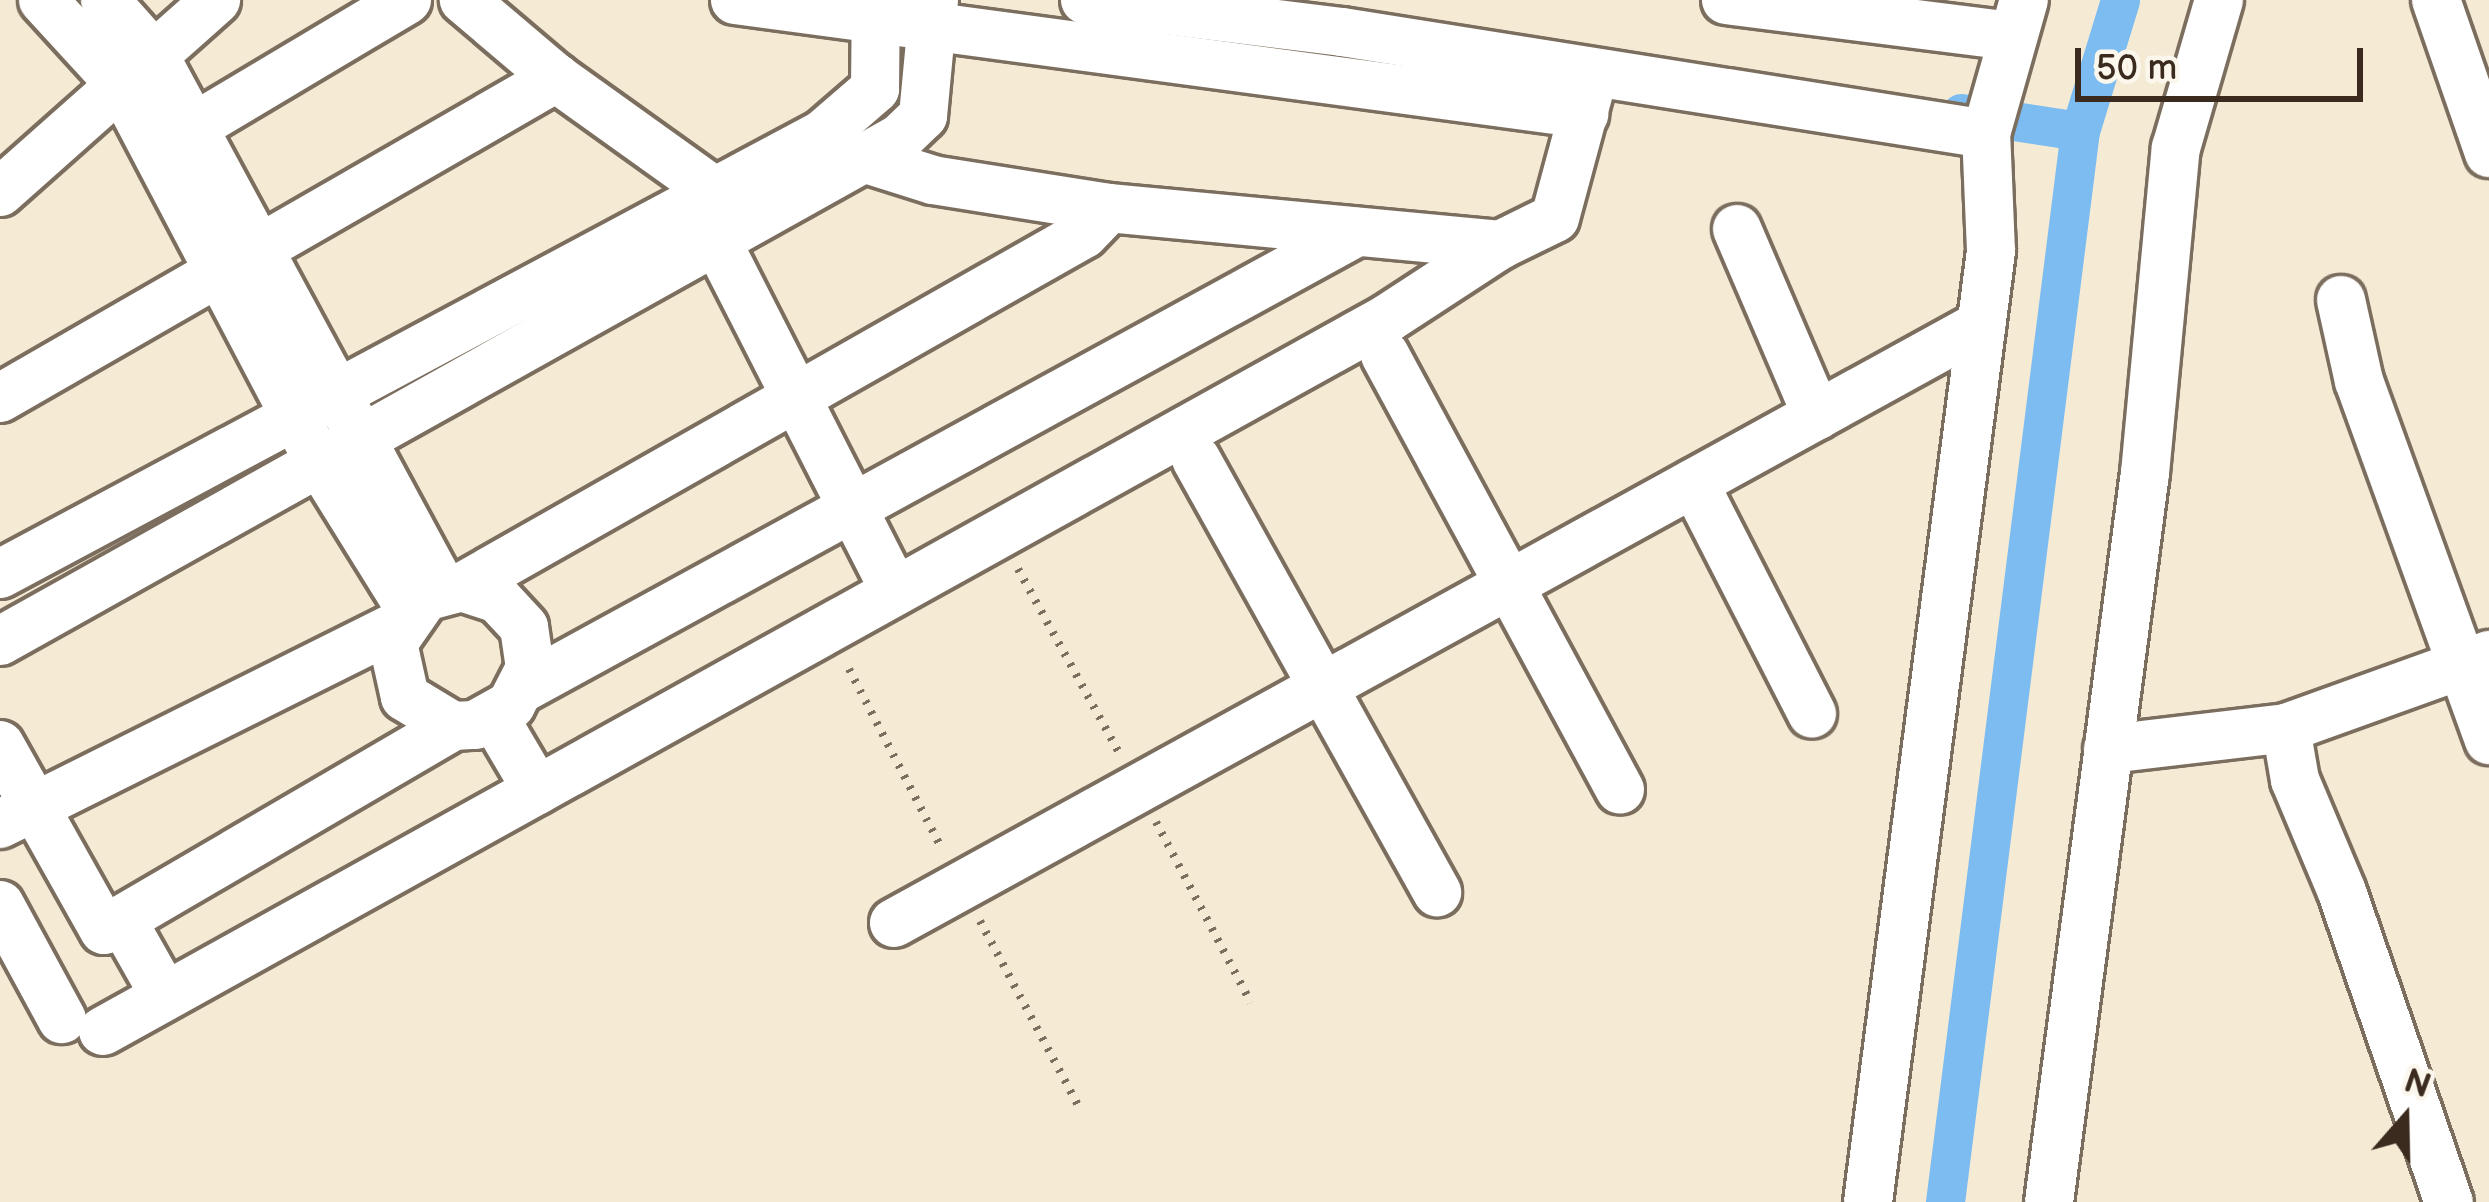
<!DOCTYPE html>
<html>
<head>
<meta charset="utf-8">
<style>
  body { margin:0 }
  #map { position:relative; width:2489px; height:1202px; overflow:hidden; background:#f5ebd5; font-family:"Balsamiq Sans",sans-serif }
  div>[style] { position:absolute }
  .canal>* { height:39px; margin:-19.5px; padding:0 19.5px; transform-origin:19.5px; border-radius:19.5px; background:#7cbcf0 }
  .path>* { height:8px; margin-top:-4px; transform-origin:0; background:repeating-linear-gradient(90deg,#7c6e5e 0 3px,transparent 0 12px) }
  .roads { filter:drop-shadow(3px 0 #7c6e5e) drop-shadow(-3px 0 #7c6e5e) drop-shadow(0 3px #7c6e5e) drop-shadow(0 -3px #7c6e5e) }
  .street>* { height:48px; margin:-24px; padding:0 24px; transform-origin:24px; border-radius:24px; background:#fff }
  span { translate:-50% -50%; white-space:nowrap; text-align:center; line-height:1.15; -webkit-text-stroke:9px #fbf7ec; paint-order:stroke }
  .north { position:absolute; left:2345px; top:1058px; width:120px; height:120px; -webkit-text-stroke:9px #fbf7ec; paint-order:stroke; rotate:20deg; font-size:33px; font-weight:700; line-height:48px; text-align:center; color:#3b2a1e }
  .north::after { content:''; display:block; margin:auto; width:42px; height:54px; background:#3b2a1e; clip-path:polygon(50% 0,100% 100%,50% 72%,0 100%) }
  .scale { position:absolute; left:2075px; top:48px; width:288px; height:54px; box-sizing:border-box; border:6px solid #3b2a1e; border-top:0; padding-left:15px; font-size:36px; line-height:42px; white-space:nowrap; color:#3b2a1e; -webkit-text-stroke:9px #fbf7ec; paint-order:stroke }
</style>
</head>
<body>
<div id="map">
  <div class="canal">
    <div style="left:1961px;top:113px;width:120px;rotate:8.6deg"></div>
    <div style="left:1945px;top:1202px;width:1079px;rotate:-82.82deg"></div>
    <div style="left:2080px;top:131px;width:137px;rotate:-73deg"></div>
  </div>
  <div class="path">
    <div style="left:1018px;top:569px;width:213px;rotate:61.2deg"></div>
    <div style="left:849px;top:669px;width:203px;rotate:62.7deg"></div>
    <div style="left:1156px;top:822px;width:204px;rotate:62.3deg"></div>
    <div style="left:980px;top:921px;width:208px;rotate:62deg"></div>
  </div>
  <div class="roads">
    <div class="street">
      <div style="left:43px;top:0;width:115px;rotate:47.5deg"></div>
      <div style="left:121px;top:85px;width:426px;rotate:62.3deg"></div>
      <div style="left:319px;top:462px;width:173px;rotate:58.2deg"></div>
      <div style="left:105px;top:0;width:74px;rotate:48.3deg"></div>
      <div style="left:154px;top:55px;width:608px;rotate:61.62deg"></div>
      <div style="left:735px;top:0;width:857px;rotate:7.65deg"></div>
      <div style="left:1085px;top:0;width:259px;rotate:7.1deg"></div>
      <div style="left:1342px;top:32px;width:652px;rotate:9deg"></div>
      <div style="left:1726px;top:0;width:288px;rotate:7.2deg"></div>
      <div style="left:2436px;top:0;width:162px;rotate:70.9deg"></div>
      <div style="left:556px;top:78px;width:196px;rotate:35.6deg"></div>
      <div style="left:194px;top:127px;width:248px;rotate:-30.8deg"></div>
      <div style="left:0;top:192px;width:289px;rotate:-41.6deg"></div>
      <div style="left:1737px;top:229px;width:203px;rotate:66.8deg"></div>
      <div style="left:715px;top:238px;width:396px;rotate:63deg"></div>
      <div style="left:1500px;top:245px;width:61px;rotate:-26.1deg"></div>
      <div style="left:1555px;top:218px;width:138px;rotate:-74.9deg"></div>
      <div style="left:2341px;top:300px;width:83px;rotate:77.5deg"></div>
      <div style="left:2359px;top:381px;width:382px;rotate:70.1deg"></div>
      <div style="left:1385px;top:355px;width:494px;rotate:61.6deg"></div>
      <div style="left:0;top:398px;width:642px;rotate:-29.92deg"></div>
      <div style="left:556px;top:78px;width:121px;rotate:-139.7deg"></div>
      <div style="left:1196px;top:459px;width:496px;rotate:60.9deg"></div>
      <div style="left:1694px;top:483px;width:259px;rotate:62.9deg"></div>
      <div style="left:0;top:574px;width:933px;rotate:-28.13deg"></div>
      <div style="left:823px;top:134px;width:69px;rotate:-40.9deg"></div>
      <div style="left:875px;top:89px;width:89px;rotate:-89.4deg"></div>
      <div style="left:462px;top:587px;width:715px;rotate:-29.58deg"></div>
      <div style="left:1084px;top:234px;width:36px;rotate:-46deg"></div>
      <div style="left:1109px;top:208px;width:178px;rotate:-171deg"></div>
      <div style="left:933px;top:180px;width:73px;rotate:-162.6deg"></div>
      <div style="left:0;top:641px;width:1031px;rotate:-29.2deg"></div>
      <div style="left:900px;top:138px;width:32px;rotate:-44deg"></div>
      <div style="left:923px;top:116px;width:117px;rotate:-84.6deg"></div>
      <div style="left:523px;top:688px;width:951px;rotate:-28.67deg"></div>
      <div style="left:494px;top:717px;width:85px;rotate:59.5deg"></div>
      <div style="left:2286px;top:728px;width:53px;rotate:80.2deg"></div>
      <div style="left:2295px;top:780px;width:121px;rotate:67.2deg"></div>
      <div style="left:2342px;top:892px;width:328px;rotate:71deg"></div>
      <div style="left:0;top:745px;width:212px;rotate:60.7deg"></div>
      <div style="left:104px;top:930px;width:404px;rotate:-30.3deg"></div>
      <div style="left:453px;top:726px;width:22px;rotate:-3deg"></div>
      <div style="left:475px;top:725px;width:41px;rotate:-29.1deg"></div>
      <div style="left:511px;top:705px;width:42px;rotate:-62.8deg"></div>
      <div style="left:530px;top:668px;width:41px;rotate:-98.3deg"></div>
      <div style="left:524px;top:627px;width:38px;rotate:-133deg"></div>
      <div style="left:498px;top:599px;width:38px;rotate:-162deg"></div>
      <div style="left:462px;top:587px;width:38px;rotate:165deg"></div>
      <div style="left:425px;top:597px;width:56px;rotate:124.8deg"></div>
      <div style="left:393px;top:643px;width:55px;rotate:77.5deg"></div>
      <div style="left:405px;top:697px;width:56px;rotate:31.1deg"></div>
      <div style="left:2108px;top:749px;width:179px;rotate:-6.7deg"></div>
      <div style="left:2286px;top:728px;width:216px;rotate:-19.8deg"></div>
      <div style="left:0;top:824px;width:446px;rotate:-26.5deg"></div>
      <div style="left:0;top:905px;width:130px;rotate:61.5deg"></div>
      <div style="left:122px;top:920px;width:87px;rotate:60.5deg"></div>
      <div style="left:894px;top:923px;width:1241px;rotate:-28.82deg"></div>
      <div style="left:103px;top:1031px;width:1470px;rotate:-29.02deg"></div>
      <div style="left:1388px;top:318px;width:134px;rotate:-33.1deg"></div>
      <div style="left:1500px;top:245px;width:393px;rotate:-174.6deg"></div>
      <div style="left:1868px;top:1202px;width:959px;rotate:-82.63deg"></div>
      <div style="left:1991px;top:251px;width:117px;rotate:-92.4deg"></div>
      <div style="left:1986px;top:134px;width:139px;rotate:-74.2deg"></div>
      <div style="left:2049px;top:1202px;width:735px;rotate:-82.5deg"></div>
      <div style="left:2145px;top:473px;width:326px;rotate:-84.6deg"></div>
      <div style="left:2176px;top:148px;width:154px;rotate:-73.8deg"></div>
    </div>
  </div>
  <div class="north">N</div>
  <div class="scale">50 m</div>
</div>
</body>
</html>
